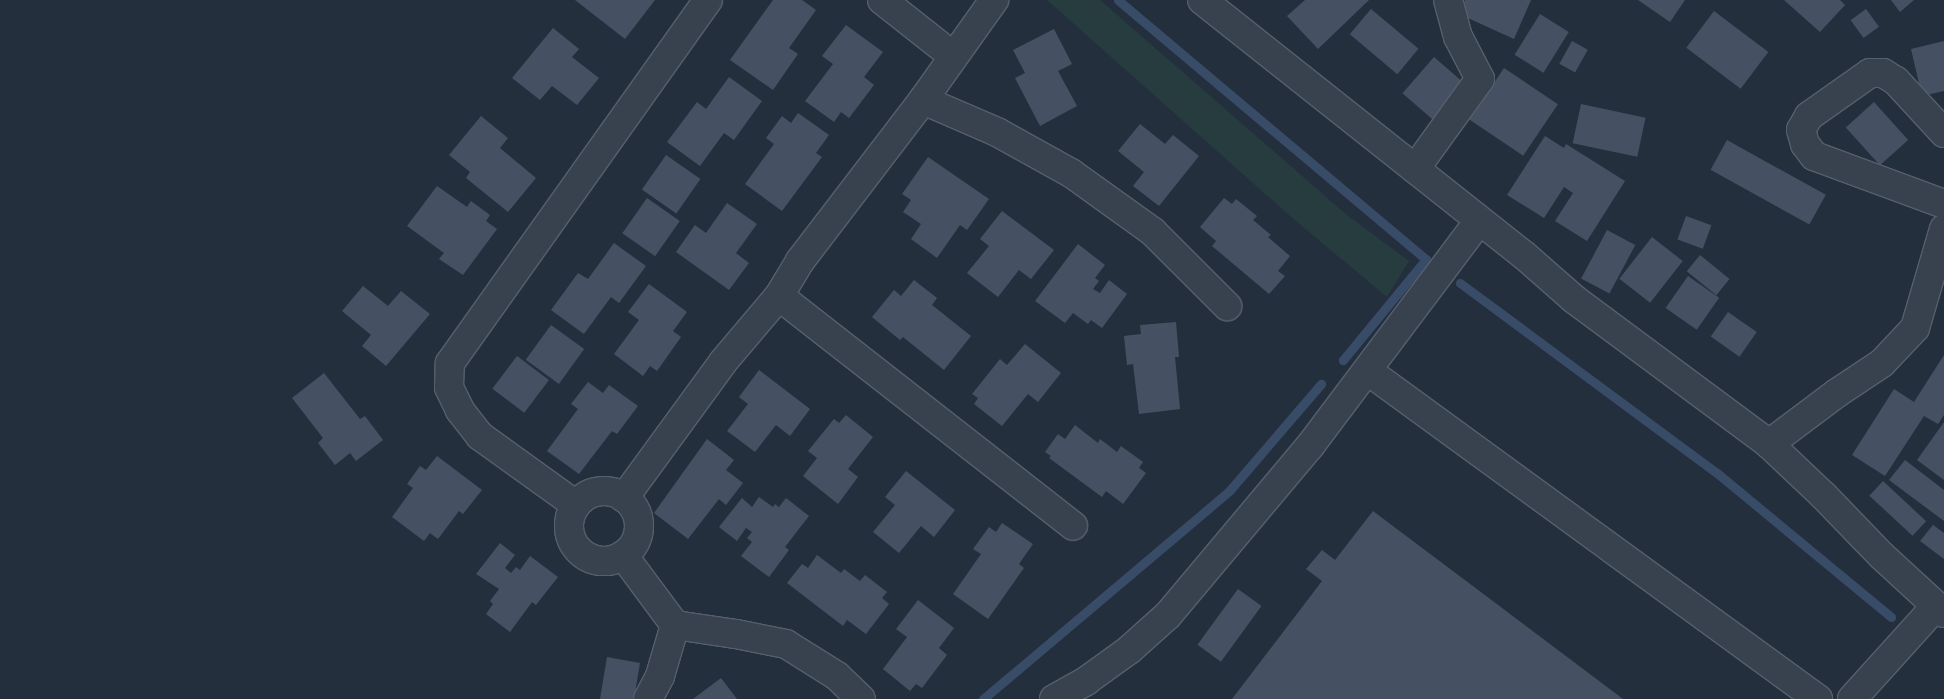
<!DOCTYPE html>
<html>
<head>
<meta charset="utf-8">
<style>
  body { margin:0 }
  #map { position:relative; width:1944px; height:699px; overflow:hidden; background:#242f3e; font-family:"Public Sans",sans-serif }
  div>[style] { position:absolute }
  .green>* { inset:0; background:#263c3f }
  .stream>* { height:9px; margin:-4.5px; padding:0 4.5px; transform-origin:4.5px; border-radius:4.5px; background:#394c67 }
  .building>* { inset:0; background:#455162; transform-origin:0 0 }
  .roads { filter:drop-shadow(1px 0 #565f6c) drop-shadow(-1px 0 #565f6c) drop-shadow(0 1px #565f6c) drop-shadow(0 -1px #565f6c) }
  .minor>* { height:28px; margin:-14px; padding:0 14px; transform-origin:14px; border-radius:14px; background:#38414e }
  .minor>.ring { margin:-14px; padding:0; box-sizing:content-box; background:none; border:28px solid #38414e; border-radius:50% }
  span { translate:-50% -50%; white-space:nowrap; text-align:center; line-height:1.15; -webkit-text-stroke:4px #1d2633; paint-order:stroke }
</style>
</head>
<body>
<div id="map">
  <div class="green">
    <div style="clip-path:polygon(1047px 0,1100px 0,1347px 215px,1409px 261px,1387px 297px,1298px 223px)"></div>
  </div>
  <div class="stream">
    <div style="left:1118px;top:0;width:402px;rotate:40.1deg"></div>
    <div style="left:1426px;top:259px;width:131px;rotate:129.4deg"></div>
    <div style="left:1460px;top:283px;width:320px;rotate:36.5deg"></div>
    <div style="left:1717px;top:473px;width:226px;rotate:39.6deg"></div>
    <div style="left:983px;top:699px;width:324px;rotate:-40.2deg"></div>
    <div style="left:1230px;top:490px;width:140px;rotate:-49.4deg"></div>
  </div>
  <div class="building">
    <div style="clip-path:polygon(575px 0,655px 0,625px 39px)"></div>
    <div style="clip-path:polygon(773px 0,802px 0,816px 10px,789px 48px,798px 54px,773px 90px,730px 60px)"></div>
    <div style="clip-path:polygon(1305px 0,1369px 0,1318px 49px,1287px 16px)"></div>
    <div style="clip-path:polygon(1465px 0,1531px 0,1514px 39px,1459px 14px)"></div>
    <div style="clip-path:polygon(1638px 0,1685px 0,1670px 22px)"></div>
    <div style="clip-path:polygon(1784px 0,1840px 0,1845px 5px,1820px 32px)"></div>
    <div style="clip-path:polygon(1891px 0,1914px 0,1900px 12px)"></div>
    <div style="left:1371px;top:9px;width:62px;height:33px;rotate:40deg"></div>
    <div style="left:1866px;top:9px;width:22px;height:19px;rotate:54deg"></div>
    <div style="left:1714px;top:11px;width:68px;height:46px;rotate:37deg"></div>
    <div style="left:1540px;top:14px;width:34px;height:48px;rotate:32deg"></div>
    <div style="clip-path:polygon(846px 25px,883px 52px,864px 77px,874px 85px,849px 118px,841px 112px,834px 122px,805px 101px,833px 64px,822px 56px)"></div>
    <div style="clip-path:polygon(553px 28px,579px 49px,572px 57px,599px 78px,577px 105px,552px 86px,540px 100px,512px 78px)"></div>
    <div style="clip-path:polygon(1054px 29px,1072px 64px,1058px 71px,1077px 106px,1040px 126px,1015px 78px,1025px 73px,1013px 50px)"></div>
    <div style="left:1572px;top:41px;width:18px;height:26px;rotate:29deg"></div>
    <div style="clip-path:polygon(1944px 41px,1944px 91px,1922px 96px,1911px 49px)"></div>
    <div style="left:1434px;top:57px;width:43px;height:48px;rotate:41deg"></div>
    <div style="left:1504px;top:68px;width:65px;height:62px;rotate:34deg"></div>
    <div style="clip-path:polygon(729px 77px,762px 101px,734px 140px,724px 133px,700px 166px,667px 142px,697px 102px,706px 109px)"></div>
    <div style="left:1874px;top:102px;width:51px;height:38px;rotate:48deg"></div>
    <div style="left:1581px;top:104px;width:66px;height:40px;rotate:12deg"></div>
    <div style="clip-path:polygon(798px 113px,829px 135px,816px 153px,822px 157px,782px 211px,745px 184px,774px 144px,766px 138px,782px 116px,791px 123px)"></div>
    <div style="clip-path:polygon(481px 116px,508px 138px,500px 148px,536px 178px,508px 212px,466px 178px,470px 172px,449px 155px)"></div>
    <div style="clip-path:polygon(1140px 124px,1165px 144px,1173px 135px,1199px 156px,1159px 206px,1133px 186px,1144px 172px,1118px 151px)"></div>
    <div style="clip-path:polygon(1545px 136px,1564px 148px,1566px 144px,1625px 181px,1587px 241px,1555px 221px,1573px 193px,1564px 187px,1544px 218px,1507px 195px)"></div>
    <div style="left:1727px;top:140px;width:113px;height:34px;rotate:29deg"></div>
    <div style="left:666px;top:155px;width:42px;height:42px;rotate:35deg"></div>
    <div style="clip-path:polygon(928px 157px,989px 199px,967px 230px,960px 225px,937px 258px,911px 239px,921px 224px,903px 212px,911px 200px,902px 194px)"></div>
    <div style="clip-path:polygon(437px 186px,467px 207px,471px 201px,490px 215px,486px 221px,497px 229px,463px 275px,439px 259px,444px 253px,407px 226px)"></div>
    <div style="left:647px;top:198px;width:40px;height:43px;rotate:35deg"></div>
    <div style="clip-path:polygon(1224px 198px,1232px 204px,1236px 199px,1257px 216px,1253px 220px,1271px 235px,1268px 237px,1290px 256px,1278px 271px,1285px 276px,1269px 294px,1212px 246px,1216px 241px,1200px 227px)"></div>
    <div style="clip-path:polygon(727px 203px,757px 224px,736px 253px,749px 263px,729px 290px,676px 252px,695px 225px,706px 233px)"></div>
    <div style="clip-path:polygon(1002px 211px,1054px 250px,1031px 279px,1019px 270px,998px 297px,967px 273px,989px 246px,980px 239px)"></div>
    <div style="left:1686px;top:216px;width:27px;height:25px;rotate:20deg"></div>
    <div style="left:1607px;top:230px;width:32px;height:55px;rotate:28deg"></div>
    <div style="left:1652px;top:237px;width:39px;height:53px;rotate:38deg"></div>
    <div style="clip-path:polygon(614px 243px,646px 266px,619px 303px,611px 297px,584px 334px,551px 310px,578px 273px,588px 279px)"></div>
    <div style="clip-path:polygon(1078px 244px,1105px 265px,1095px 278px,1099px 281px,1093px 289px,1100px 293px,1109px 280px,1127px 294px,1102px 328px,1091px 320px,1088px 324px,1073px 313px,1065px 323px,1035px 301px)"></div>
    <div style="left:1700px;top:255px;width:38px;height:21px;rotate:39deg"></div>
    <div style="left:1688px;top:276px;width:38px;height:39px;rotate:35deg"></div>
    <div style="clip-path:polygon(914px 280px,937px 298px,932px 305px,971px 336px,944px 370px,903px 337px,900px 340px,872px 317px,894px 290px,901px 296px)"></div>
    <div style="clip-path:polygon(649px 284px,687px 312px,673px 331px,681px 337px,657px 371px,650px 366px,643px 376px,614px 354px,639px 320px,628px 312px)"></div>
    <div style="clip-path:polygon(363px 286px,388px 306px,401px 291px,430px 314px,386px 366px,362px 346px,371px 335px,342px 311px)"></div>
    <div style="left:1728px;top:312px;width:35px;height:30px;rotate:35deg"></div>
    <div style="clip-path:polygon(1176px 322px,1179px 357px,1175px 357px,1180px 409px,1139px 414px,1133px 364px,1127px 365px,1124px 336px,1141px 334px,1140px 325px)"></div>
    <div style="left:551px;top:325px;width:41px;height:43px;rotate:36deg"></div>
    <div style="clip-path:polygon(1025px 344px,1061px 373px,1038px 402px,1028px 394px,1002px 426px,974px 404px,978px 398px,972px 394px,1000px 359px,1007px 365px)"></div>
    <div style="clip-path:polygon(1944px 355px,1944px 415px,1938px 424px,1924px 416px,1885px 476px,1852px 455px,1894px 389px,1914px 402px)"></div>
    <div style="left:517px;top:356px;width:40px;height:41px;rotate:37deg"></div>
    <div style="clip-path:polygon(759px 370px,810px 409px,790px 436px,776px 425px,755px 452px,727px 431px,748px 404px,739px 397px)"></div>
    <div style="clip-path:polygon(324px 373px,360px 419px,365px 416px,383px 440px,356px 461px,350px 453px,335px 465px,318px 443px,323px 438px,292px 398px)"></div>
    <div style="clip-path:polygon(588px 382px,603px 393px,609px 385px,638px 406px,617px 434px,612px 431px,579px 474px,547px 451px,578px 409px,571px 404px)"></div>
    <div style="clip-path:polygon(846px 415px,873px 437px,848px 469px,858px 477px,838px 504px,803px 476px,817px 458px,808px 451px,834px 419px,839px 423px)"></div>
    <div style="clip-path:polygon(1944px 422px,1944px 480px,1917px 460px)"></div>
    <div style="clip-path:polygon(1075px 425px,1098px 443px,1100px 439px,1117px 452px,1121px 446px,1143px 462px,1139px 468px,1146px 473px,1123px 504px,1106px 491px,1102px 497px,1049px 458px,1051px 456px,1045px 452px,1058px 434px,1065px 439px)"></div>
    <div style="clip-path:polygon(707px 439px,734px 460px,726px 470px,743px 483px,726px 505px,719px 499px,688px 539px,654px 513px)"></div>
    <div style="clip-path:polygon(437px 456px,482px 490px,463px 514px,459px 511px,438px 539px,430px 533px,424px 541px,392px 517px,413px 488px,407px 484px,420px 466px,426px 470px)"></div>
    <div style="clip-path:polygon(1905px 460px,1944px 490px,1944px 521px,1889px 480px)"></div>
    <div style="clip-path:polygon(906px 471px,955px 510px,934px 537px,921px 526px,899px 553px,873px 532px,895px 505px,885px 497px)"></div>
    <div style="left:1883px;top:481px;width:59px;height:20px;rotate:43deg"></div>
    <div style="clip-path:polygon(759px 497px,773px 507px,775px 504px,779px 507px,786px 498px,809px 516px,785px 547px,789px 550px,769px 577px,741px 556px,752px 542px,747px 538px,752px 532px,746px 528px,737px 541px,719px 527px,742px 498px,752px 507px)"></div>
    <div style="clip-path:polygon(1373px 511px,1623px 699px,1232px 699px,1322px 581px,1306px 569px,1322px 550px,1335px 560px)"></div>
    <div style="clip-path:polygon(1002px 523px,1033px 544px,1019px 564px,1024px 568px,988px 619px,953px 594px,981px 554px,973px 549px,989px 527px,996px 532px)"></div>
    <div style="clip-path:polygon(1933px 525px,1944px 533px,1944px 559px,1920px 541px)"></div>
    <div style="clip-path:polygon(500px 543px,515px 555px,505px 568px,511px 573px,516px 567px,520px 570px,530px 556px,558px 577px,536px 605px,532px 602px,510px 632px,486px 614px,493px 604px,490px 601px,499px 589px,476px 574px)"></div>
    <div style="clip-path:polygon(817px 555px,841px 573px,844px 569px,860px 581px,865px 575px,887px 592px,882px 598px,889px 604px,866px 634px,847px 620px,843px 626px,787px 583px,802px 564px,808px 568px)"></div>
    <div style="left:1238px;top:589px;width:29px;height:69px;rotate:36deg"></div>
    <div style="clip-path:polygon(918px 600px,954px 628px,939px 648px,947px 655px,922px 688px,916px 684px,910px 691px,883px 669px,907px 637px,896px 629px)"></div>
    <div style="clip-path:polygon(607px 657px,640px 663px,634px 699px,600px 699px)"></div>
    <div style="clip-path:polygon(721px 678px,737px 699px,693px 699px)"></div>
  </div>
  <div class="roads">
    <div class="minor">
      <div style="left:882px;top:0;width:90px;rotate:38.3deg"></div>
      <div style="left:1202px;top:0;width:412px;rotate:38.4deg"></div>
      <div style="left:1525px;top:256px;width:65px;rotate:41.3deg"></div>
      <div style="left:1574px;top:299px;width:243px;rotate:36.6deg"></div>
      <div style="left:1769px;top:444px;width:74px;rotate:43.4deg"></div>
      <div style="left:1823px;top:495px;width:85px;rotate:46deg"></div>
      <div style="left:1882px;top:556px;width:84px;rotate:42.6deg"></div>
      <div style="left:923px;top:100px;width:81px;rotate:23.4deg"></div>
      <div style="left:997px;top:132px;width:85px;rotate:29deg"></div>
      <div style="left:1071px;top:173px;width:101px;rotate:35.7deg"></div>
      <div style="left:1153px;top:232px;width:105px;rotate:45deg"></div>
      <div style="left:1944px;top:133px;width:71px;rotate:-132.7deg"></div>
      <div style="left:1896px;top:81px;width:15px;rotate:-148deg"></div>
      <div style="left:1883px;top:73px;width:13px;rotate:180deg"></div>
      <div style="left:1870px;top:73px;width:75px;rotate:144.8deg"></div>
      <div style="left:1809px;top:116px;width:16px;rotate:120deg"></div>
      <div style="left:1801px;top:130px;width:15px;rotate:74deg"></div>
      <div style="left:1805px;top:144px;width:15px;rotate:53deg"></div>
      <div style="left:1814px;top:156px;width:139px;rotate:20.3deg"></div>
      <div style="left:1415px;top:169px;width:111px;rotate:-54.2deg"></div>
      <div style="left:1480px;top:79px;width:47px;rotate:-117.6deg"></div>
      <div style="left:1458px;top:37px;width:38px;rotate:-105deg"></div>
      <div style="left:779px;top:296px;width:373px;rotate:38deg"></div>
      <div style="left:1368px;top:371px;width:557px;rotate:36.09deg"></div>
      <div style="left:1769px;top:444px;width:85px;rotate:-36.9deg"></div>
      <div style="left:1837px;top:393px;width:54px;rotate:-33.7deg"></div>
      <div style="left:1882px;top:363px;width:48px;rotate:-46.7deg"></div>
      <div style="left:1915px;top:328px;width:103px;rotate:-73.7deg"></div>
      <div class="ring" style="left:569px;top:491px;width:42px;height:42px"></div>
      <div style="left:624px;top:498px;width:168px;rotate:-53.9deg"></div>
      <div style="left:723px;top:362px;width:87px;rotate:-49.7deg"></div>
      <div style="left:779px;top:296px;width:41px;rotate:-59deg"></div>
      <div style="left:800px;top:261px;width:203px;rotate:-52.6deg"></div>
      <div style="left:923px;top:100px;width:123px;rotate:-54.6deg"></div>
      <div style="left:576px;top:505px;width:118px;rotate:-144.3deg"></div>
      <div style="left:480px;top:436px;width:33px;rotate:-128deg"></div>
      <div style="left:460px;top:410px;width:25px;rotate:-116deg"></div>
      <div style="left:449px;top:387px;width:24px;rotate:-88deg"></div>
      <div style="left:450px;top:363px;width:445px;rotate:-54.6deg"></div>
      <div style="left:623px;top:555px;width:87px;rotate:53.4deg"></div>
      <div style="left:675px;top:625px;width:62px;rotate:8.4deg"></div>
      <div style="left:736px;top:634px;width:51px;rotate:11.3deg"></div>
      <div style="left:786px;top:644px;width:60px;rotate:32.1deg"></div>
      <div style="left:837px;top:676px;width:33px;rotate:44deg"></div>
      <div style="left:648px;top:699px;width:26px;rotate:-62deg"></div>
      <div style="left:660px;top:676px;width:53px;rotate:-73.6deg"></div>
      <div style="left:1054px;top:699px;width:37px;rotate:-29deg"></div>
      <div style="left:1086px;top:681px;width:53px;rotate:-35.8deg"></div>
      <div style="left:1129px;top:650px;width:52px;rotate:-41.9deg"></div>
      <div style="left:1168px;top:615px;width:221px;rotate:-50deg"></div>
      <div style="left:1310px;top:446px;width:281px;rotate:-53.1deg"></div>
      <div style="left:1852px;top:699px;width:125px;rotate:-47.9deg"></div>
    </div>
  </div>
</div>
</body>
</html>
